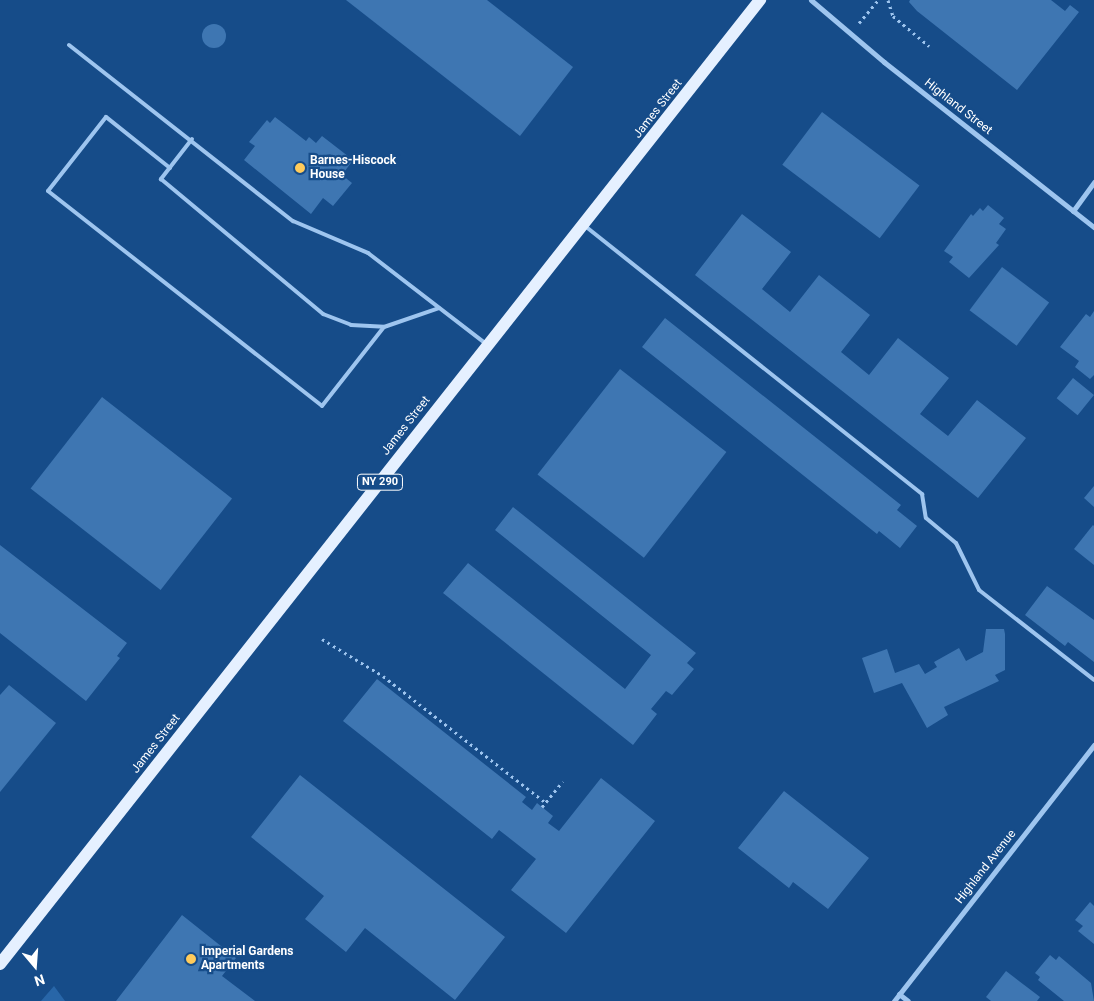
<!DOCTYPE html>
<html>
<head>
<meta charset="utf-8">
<style>
  body { margin:0 }
  #map { position:relative; width:1094px; height:1001px; overflow:hidden; background:#164c89; font-family:Roboto,sans-serif }
  div>[style] { position:absolute }
  .green>* { inset:0; background:#2866a8 }
  .building>* { inset:0; background:#3e76b2; transform-origin:0 0 }
  .round { border-radius:50% }
  .path>* { height:3px; margin-top:-1.5px; transform-origin:0; background:repeating-linear-gradient(90deg,#9ec5ef 0 2.5px,transparent 0 6.5px) }
  .lane>* { height:4px; margin:-2px; padding:0 2px; transform-origin:2px; border-radius:2px; background:#9ec5ef }
  .street>* { height:5px; margin:-2.5px; padding:0 2.5px; transform-origin:2.5px; border-radius:2.5px; background:#9ec5ef }
  .primary>* { height:12px; margin:-6px; padding:0 6px; transform-origin:6px; border-radius:6px; background:#e5f0ff }
  .dots>* { width:14px; height:14px; translate:-50% -50%; box-sizing:border-box; border:2px solid #164c89; border-radius:50% }
  span { translate:-50% -50%; white-space:nowrap; text-align:center; line-height:1.15; -webkit-text-stroke:4.5px #164c89; paint-order:stroke }
  .shield-label span { padding:1px 4px; background:#164c89; border:1px solid; border-radius:4px; -webkit-text-stroke-width:0 }
  .shield-label { font-size:11px; color:#fff; font-weight:700 }
  .street-label { font-size:12px; color:#fff }
  .poi-label { font-size:12px; color:#fff; font-weight:700 }
  .left { translate:0 -50%; text-align:left }
  .north { position:absolute; left:10px; top:941px; width:50px; height:50px; -webkit-text-stroke:4px #164c89; paint-order:stroke; rotate:162deg; font-size:14px; font-weight:700; line-height:20px; text-align:center; color:#fff }
  .north::after { content:''; display:block; margin:auto; width:18px; height:22px; background:#fff; clip-path:polygon(50% 0,100% 100%,50% 72%,0 100%) }
</style>
</head>
<body>
<div id="map">
  <div class="green">
    <div style="clip-path:polygon(54px 986px,65px 1001px,41px 1001px)"></div>
  </div>
  <div class="building">
    <div style="clip-path:polygon(346px 0,487px 0,573px 67px,520px 136px)"></div>
    <div style="clip-path:polygon(910px 0,1051px 0,1065px 11px,1070px 5px,1079px 12px,1017px 90px,917px 11px,909px 2px)"></div>
    <div class="round" style="left:202px;top:24px;width:24px;height:24px"></div>
    <div style="left:822px;top:112px;width:122px;height:66px;rotate:37deg"></div>
    <div style="clip-path:polygon(275px 117px,306px 141px,309px 137px,316px 143px,322px 136px,353px 160px,342px 175px,352px 183px,333px 206px,323px 198px,311px 214px,244px 160px,255px 146px,249px 142px,267px 120px,270px 123px)"></div>
    <div style="clip-path:polygon(988px 205px,1004px 218px,999px 224px,1006px 229px,996px 243px,999px 245px,969px 278px,949px 262px,953px 257px,944px 251px,971px 214px,973px 216px,980px 208px,983px 211px)"></div>
    <div style="clip-path:polygon(742px 214px,791px 252px,762px 289px,790px 312px,819px 275px,870px 315px,841px 352px,869px 375px,898px 338px,949px 378px,920px 414px,948px 436px,977px 400px,1026px 438px,978px 498px,695px 275px)"></div>
    <div style="left:1002px;top:267px;width:59px;height:54px;rotate:37deg"></div>
    <div style="clip-path:polygon(1094px 311px,1094px 375px,1090px 379px,1075px 367px,1079px 361px,1060px 347px,1086px 314px,1090px 317px)"></div>
    <div style="clip-path:polygon(665px 318px,901px 505px,897px 510px,917px 526px,900px 548px,879px 531px,877px 534px,642px 347px)"></div>
    <div style="left:620px;top:369px;width:135px;height:134px;rotate:38deg"></div>
    <div style="left:1073px;top:378px;width:27px;height:26px;rotate:39deg"></div>
    <div style="left:102px;top:397px;width:165px;height:116px;rotate:38deg"></div>
    <div style="clip-path:polygon(1094px 486px,1094px 507px,1084px 498px)"></div>
    <div style="clip-path:polygon(513px 507px,696px 653px,687px 663px,694px 669px,672px 695px,666px 691px,651px 709px,657px 714px,633px 745px,443px 593px,468px 563px,625px 689px,651px 655px,495px 530px)"></div>
    <div style="clip-path:polygon(1093px 525px,1094px 526px,1094px 565px,1074px 549px)"></div>
    <div style="clip-path:polygon(0 545px,127px 643px,117px 656px,120px 658px,86px 701px,0 633px)"></div>
    <div style="clip-path:polygon(1047px 586px,1094px 620px,1094px 662px,1068px 642px,1065px 646px,1025px 615px)"></div>
    <div style="clip-path:polygon(986px 629px,1004px 629px,1005px 634px,1005px 670px,995px 675px,999px 681px,944px 707px,948px 715px,927px 728px,902px 683px,874px 693px,862px 658px,887px 649px,895px 673px,919px 664px,925px 674px,937px 667px,934px 662px,959px 648px,966px 661px,983px 652px)"></div>
    <div style="clip-path:polygon(377px 679px,526px 797px,522px 802px,532px 810px,537px 803px,553px 816px,548px 823px,559px 831px,601px 778px,655px 821px,566px 933px,511px 890px,536px 859px,499px 830px,492px 839px,343px 721px)"></div>
    <div style="clip-path:polygon(9px 685px,56px 723px,0 792px,0 695px)"></div>
    <div style="clip-path:polygon(300px 775px,505px 937px,455px 1000px,365px 928px,346px 952px,305px 919px,324px 896px,251px 837px)"></div>
    <div style="clip-path:polygon(784px 791px,869px 858px,828px 909px,793px 882px,789px 888px,738px 848px)"></div>
    <div style="clip-path:polygon(1090px 902px,1094px 906px,1094px 944px,1078px 931px,1083px 926px,1075px 920px)"></div>
    <div style="clip-path:polygon(182px 915px,236px 958px,222px 976px,255px 1001px,116px 1001px)"></div>
    <div style="clip-path:polygon(1050px 955px,1056px 960px,1059px 956px,1091px 983px,1094px 1001px,1064px 1001px,1038px 980px,1040px 977px,1035px 973px)"></div>
    <div style="clip-path:polygon(1006px 971px,1040px 997px,1037px 1001px,991px 1001px,986px 997px)"></div>
  </div>
  <div class="path">
    <div style="left:888px;top:0;width:17px;rotate:73deg"></div>
    <div style="left:893px;top:16px;width:47px;rotate:39.8deg"></div>
    <div style="left:859px;top:23px;width:30px;rotate:-50deg"></div>
    <div style="left:322px;top:639px;width:71px;rotate:31.2deg"></div>
    <div style="left:383px;top:676px;width:207px;rotate:37.9deg"></div>
    <div style="left:542px;top:807px;width:33px;rotate:-51deg"></div>
  </div>
  <div class="lane">
    <div style="left:69px;top:45px;width:285px;rotate:38.2deg"></div>
    <div style="left:293px;top:221px;width:82px;rotate:23.1deg"></div>
    <div style="left:368px;top:253px;width:149px;rotate:37.6deg"></div>
    <div style="left:192px;top:139px;width:51px;rotate:127.8deg"></div>
    <div style="left:161px;top:179px;width:211px;rotate:39.8deg"></div>
    <div style="left:323px;top:314px;width:30px;rotate:21deg"></div>
    <div style="left:351px;top:325px;width:33px;rotate:3deg"></div>
    <div style="left:384px;top:327px;width:58px;rotate:-19.1deg"></div>
    <div style="left:170px;top:168px;width:82px;rotate:-141.4deg"></div>
    <div style="left:106px;top:117px;width:94px;rotate:128.1deg"></div>
    <div style="left:48px;top:191px;width:348px;rotate:38.1deg"></div>
    <div style="left:322px;top:406px;width:100px;rotate:-51.9deg"></div>
    <div style="left:585px;top:226px;width:431px;rotate:38.5deg"></div>
    <div style="left:922px;top:494px;width:24px;rotate:81deg"></div>
    <div style="left:926px;top:518px;width:39px;rotate:40deg"></div>
    <div style="left:956px;top:543px;width:52px;rotate:63.9deg"></div>
    <div style="left:979px;top:590px;width:146px;rotate:38deg"></div>
  </div>
  <div class="street">
    <div style="left:811px;top:0;width:96px;rotate:40.3deg"></div>
    <div style="left:884px;top:62px;width:267px;rotate:38.2deg"></div>
    <div style="left:1073px;top:211px;width:36px;rotate:-54deg"></div>
    <div style="left:899px;top:994px;width:11px;rotate:38deg"></div>
    <div style="left:894px;top:1001px;width:325px;rotate:-52deg"></div>
  </div>
  <div class="primary">
    <div style="left:0;top:964px;width:1228px;rotate:-51.75deg"></div>
  </div>
  <div class="dots">
    <div style="left:300px;top:168px;background:#ffcb5b"></div>
    <div style="left:191px;top:959px;background:#ffcb5b"></div>
  </div>
  <div class="shield-label">
    <span style="left:380px;top:482px">NY 290</span>
  </div>
  <div class="street-label">
    <span style="left:958px;top:107px;rotate:38deg">Highland Street</span>
    <span style="left:658px;top:109px;rotate:-52deg">James Street</span>
    <span style="left:406px;top:426px;rotate:-52deg">James Street</span>
    <span style="left:156px;top:744px;rotate:-52deg">James Street</span>
    <span style="left:986px;top:867px;rotate:-52deg">Highland Avenue</span>
  </div>
  <div class="poi-label">
    <span class="left" style="left:310px;top:168px">Barnes-Hiscock<br>House</span>
    <span class="left" style="left:201px;top:959px">Imperial Gardens<br>Apartments</span>
  </div>
  <div class="north">N</div>
</div>
</body>
</html>
